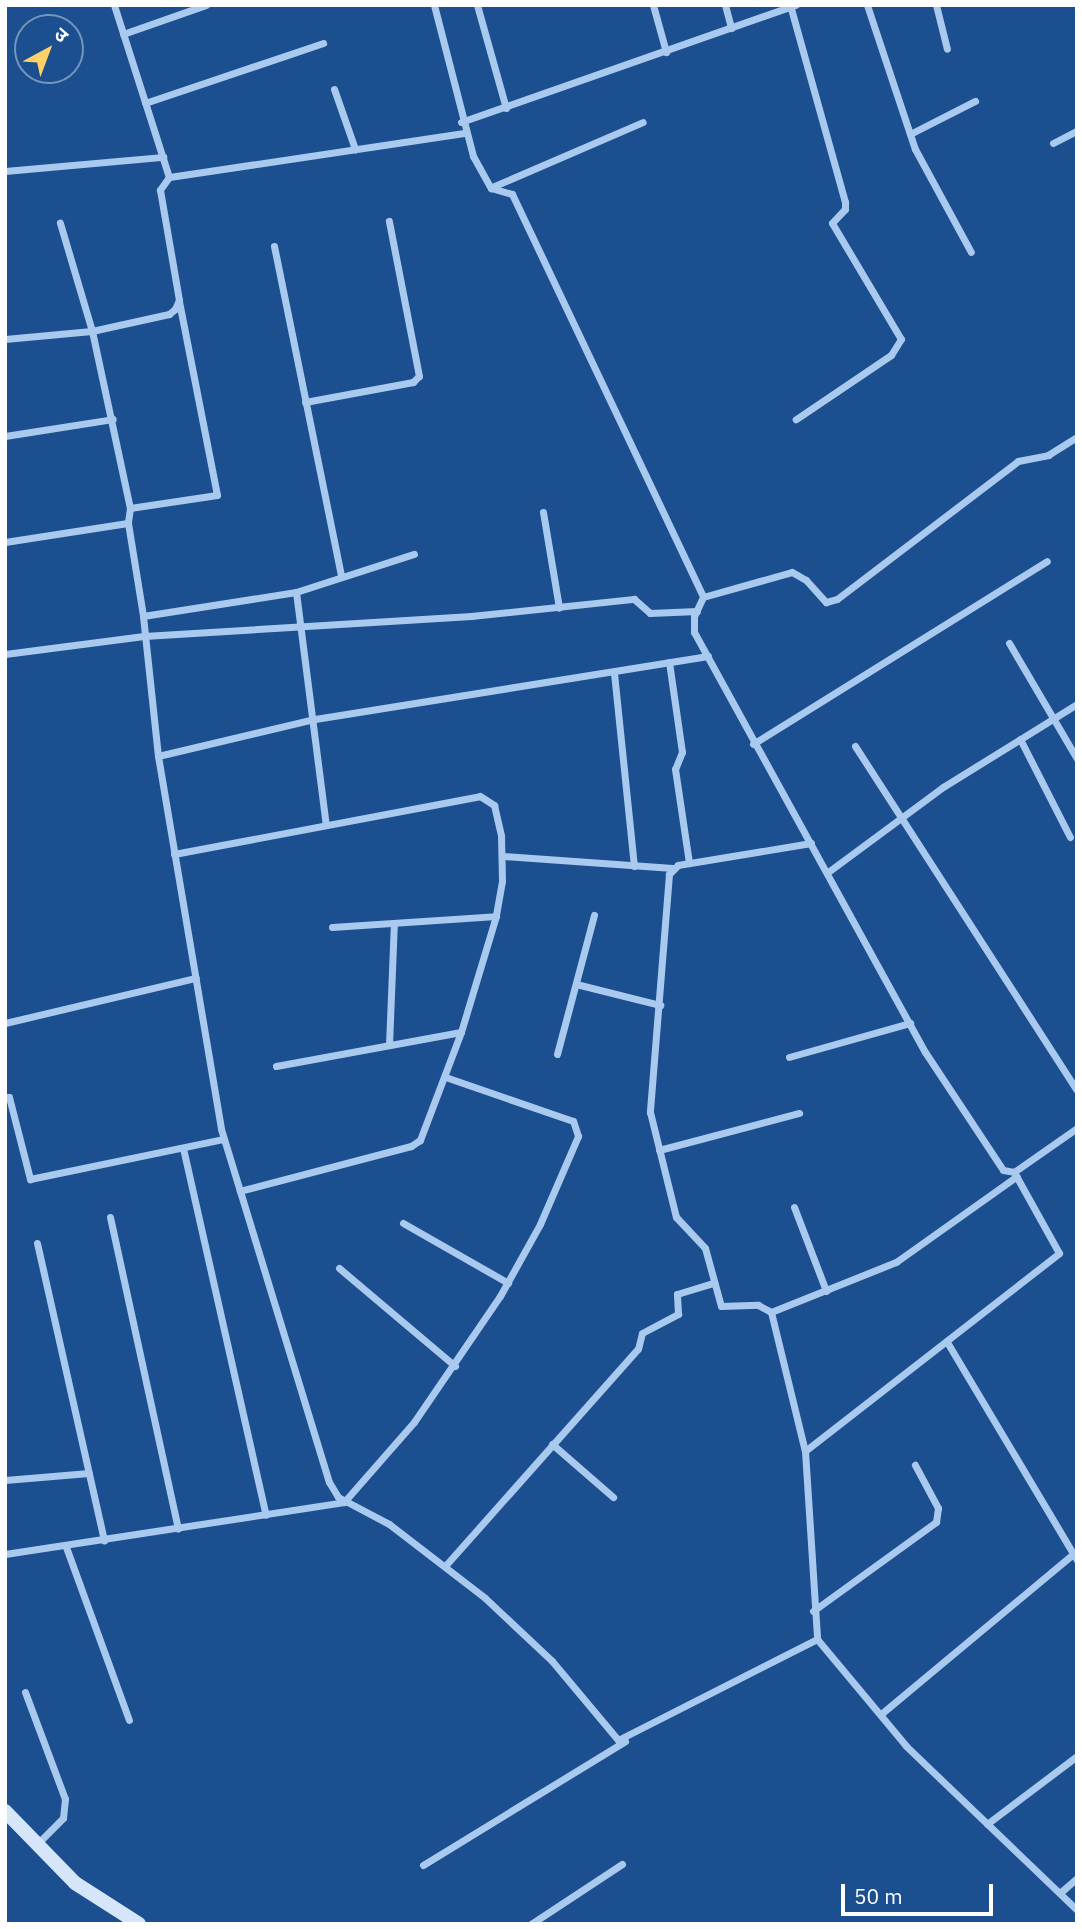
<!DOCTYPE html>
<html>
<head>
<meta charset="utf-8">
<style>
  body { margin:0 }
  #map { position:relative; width:1082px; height:1929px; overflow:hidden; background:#1b4f8f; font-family:"IBM Plex Sans","Noto Sans Devanagari",sans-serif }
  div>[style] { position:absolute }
  .minor>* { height:7px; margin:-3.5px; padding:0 3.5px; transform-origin:3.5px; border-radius:3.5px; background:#a9c9ee }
  .secondary>* { height:14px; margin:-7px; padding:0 7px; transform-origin:7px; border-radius:7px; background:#d6e6fa }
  span { translate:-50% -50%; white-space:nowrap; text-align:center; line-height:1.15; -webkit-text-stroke:7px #1b4f8f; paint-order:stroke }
  .frame { position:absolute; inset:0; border:7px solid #fff; pointer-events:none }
  .north { position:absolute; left:14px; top:14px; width:70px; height:70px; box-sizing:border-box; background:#1b4f8f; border:2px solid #7695bc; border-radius:50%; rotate:41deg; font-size:19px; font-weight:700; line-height:28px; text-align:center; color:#fff }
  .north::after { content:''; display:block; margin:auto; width:24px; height:32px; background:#ffd166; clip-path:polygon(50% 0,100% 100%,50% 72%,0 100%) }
  .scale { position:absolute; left:841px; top:1884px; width:152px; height:32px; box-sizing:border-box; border:4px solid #fff; border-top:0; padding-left:9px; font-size:21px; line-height:24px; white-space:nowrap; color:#fff; -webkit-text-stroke:5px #1b4f8f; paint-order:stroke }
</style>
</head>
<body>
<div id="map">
  <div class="minor">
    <div style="left:114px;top:5px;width:181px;rotate:72.3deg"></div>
    <div style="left:434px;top:5px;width:156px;rotate:75.5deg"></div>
    <div style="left:473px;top:156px;width:37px;rotate:61deg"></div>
    <div style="left:491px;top:188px;width:22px;rotate:16deg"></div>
    <div style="left:512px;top:194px;width:446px;rotate:64.6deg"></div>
    <div style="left:703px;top:597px;width:21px;rotate:115deg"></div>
    <div style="left:694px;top:616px;width:16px;rotate:90deg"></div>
    <div style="left:694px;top:632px;width:479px;rotate:61.2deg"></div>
    <div style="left:925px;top:1052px;width:141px;rotate:56.5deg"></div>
    <div style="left:1003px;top:1170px;width:11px;rotate:10deg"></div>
    <div style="left:1014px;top:1172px;width:77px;rotate:-34.9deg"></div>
    <div style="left:477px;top:5px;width:107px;rotate:74.3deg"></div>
    <div style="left:653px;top:5px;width:49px;rotate:74.5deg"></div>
    <div style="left:725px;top:5px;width:24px;rotate:75deg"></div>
    <div style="left:790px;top:5px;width:205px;rotate:74.4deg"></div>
    <div style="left:845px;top:202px;width:7px;rotate:90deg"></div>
    <div style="left:845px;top:209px;width:19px;rotate:133deg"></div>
    <div style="left:832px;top:223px;width:135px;rotate:59.3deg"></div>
    <div style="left:901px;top:339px;width:19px;rotate:122deg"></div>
    <div style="left:891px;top:355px;width:115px;rotate:146deg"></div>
    <div style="left:867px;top:5px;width:152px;rotate:71.6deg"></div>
    <div style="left:915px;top:149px;width:117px;rotate:61.5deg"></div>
    <div style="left:936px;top:5px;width:45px;rotate:76deg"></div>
    <div style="left:123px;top:34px;width:88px;rotate:-19.3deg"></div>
    <div style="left:334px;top:89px;width:64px;rotate:70.7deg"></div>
    <div style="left:145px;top:103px;width:188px;rotate:-18.6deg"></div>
    <div style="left:461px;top:122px;width:355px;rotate:-19.3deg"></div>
    <div style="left:464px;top:133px;width:298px;rotate:171.5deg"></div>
    <div style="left:169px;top:177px;width:16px;rotate:125deg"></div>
    <div style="left:160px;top:190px;width:112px;rotate:80.2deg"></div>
    <div style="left:179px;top:300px;width:10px;rotate:114deg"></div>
    <div style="left:175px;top:309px;width:8px;rotate:140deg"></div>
    <div style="left:169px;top:314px;width:79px;rotate:167.6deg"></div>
    <div style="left:92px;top:331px;width:181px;rotate:77.9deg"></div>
    <div style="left:130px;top:508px;width:15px;rotate:98deg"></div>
    <div style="left:128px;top:523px;width:94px;rotate:80.8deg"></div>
    <div style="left:143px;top:616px;width:141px;rotate:83.9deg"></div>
    <div style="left:158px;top:756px;width:378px;rotate:80.4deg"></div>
    <div style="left:221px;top:1129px;width:369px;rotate:73deg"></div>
    <div style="left:329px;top:1482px;width:17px;rotate:59deg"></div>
    <div style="left:338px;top:1497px;width:58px;rotate:27.9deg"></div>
    <div style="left:389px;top:1524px;width:121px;rotate:37.6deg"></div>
    <div style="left:485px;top:1598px;width:92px;rotate:43.2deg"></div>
    <div style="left:552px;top:1661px;width:103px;rotate:50.1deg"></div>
    <div style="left:618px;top:1740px;width:223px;rotate:-26.9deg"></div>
    <div style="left:910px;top:134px;width:73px;rotate:-26.9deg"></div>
    <div style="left:1053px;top:143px;width:27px;rotate:-27deg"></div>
    <div style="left:5px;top:171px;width:159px;rotate:-5.1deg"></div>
    <div style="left:492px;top:187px;width:164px;rotate:-23.3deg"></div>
    <div style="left:274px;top:246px;width:337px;rotate:78.5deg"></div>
    <div style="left:5px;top:339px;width:87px;rotate:-5.3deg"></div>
    <div style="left:92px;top:331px;width:113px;rotate:-106.5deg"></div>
    <div style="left:305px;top:402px;width:110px;rotate:-10.5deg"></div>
    <div style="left:413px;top:382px;width:8px;rotate:-45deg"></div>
    <div style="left:419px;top:376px;width:158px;rotate:-101deg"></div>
    <div style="left:5px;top:436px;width:109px;rotate:-8.9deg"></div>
    <div style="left:130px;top:508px;width:88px;rotate:-8.5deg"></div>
    <div style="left:217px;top:495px;width:198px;rotate:-101.1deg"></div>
    <div style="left:543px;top:512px;width:97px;rotate:80.5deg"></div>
    <div style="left:5px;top:542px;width:124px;rotate:-8.8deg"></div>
    <div style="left:296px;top:592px;width:235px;rotate:82.7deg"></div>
    <div style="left:703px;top:597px;width:92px;rotate:-15.7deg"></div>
    <div style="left:792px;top:572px;width:16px;rotate:30deg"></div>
    <div style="left:806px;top:580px;width:30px;rotate:48deg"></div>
    <div style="left:826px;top:602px;width:11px;rotate:-15deg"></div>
    <div style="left:837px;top:599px;width:228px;rotate:-37.3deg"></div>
    <div style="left:1018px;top:461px;width:31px;rotate:-11deg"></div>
    <div style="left:1048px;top:455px;width:34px;rotate:-32deg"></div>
    <div style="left:143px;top:616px;width:155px;rotate:-8.9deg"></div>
    <div style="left:296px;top:592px;width:124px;rotate:-17.9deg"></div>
    <div style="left:1009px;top:643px;width:134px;rotate:59.6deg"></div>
    <div style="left:5px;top:654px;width:140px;rotate:-7.4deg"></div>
    <div style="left:144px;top:636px;width:328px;rotate:-3.5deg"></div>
    <div style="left:471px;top:616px;width:164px;rotate:-6deg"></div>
    <div style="left:634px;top:599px;width:21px;rotate:41deg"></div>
    <div style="left:650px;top:613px;width:47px;rotate:-2.4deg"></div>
    <div style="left:669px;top:662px;width:91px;rotate:81.8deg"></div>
    <div style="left:682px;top:752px;width:18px;rotate:112deg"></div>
    <div style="left:675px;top:769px;width:95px;rotate:81.5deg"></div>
    <div style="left:614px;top:673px;width:194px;rotate:84.1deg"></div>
    <div style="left:1020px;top:739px;width:110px;rotate:63deg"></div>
    <div style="left:753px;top:744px;width:346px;rotate:-31.9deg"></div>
    <div style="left:855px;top:746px;width:409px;rotate:57.2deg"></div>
    <div style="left:158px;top:756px;width:161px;rotate:-13.3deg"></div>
    <div style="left:315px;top:719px;width:398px;rotate:-9.1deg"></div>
    <div style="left:811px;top:843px;width:135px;rotate:170.6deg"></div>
    <div style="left:678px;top:865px;width:13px;rotate:135deg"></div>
    <div style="left:669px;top:874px;width:239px;rotate:94.6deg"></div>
    <div style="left:650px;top:1112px;width:108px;rotate:76.1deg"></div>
    <div style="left:676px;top:1217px;width:42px;rotate:46.9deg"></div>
    <div style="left:705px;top:1248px;width:60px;rotate:74.6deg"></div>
    <div style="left:721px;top:1306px;width:37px;rotate:-2deg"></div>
    <div style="left:758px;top:1305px;width:15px;rotate:28deg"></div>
    <div style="left:771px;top:1312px;width:143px;rotate:76.3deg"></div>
    <div style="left:805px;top:1451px;width:188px;rotate:86.3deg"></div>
    <div style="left:817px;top:1639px;width:139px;rotate:50.2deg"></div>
    <div style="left:906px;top:1746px;width:237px;rotate:43.8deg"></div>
    <div style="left:174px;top:854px;width:311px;rotate:-10.7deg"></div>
    <div style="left:480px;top:796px;width:17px;rotate:33deg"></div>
    <div style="left:494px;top:805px;width:32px;rotate:77deg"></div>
    <div style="left:501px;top:836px;width:45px;rotate:88.7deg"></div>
    <div style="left:502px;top:881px;width:36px;rotate:100deg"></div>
    <div style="left:496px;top:916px;width:121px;rotate:106.8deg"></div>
    <div style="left:461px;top:1032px;width:116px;rotate:110.8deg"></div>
    <div style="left:420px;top:1140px;width:11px;rotate:146deg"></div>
    <div style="left:411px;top:1146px;width:177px;rotate:165.3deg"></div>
    <div style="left:504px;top:856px;width:169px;rotate:4.1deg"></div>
    <div style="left:828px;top:872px;width:143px;rotate:-36.5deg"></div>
    <div style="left:943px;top:787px;width:158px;rotate:-31.8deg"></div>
    <div style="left:332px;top:927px;width:164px;rotate:-3.8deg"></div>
    <div style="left:576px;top:984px;width:87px;rotate:14deg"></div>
    <div style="left:5px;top:1023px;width:196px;rotate:-13.3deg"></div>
    <div style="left:389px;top:1045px;width:122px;rotate:-87.7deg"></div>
    <div style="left:557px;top:1054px;width:144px;rotate:-75.1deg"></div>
    <div style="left:789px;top:1057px;width:126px;rotate:-15.7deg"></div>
    <div style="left:276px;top:1066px;width:188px;rotate:-10.4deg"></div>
    <div style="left:5px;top:1097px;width:4px"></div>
    <div style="left:9px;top:1097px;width:85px;rotate:75.6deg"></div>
    <div style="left:30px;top:1179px;width:198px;rotate:-11.7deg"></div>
    <div style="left:183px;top:1148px;width:376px;rotate:77.3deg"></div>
    <div style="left:659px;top:1150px;width:145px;rotate:-14.8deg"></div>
    <div style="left:794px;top:1207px;width:90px;rotate:69.1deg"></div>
    <div style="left:110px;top:1217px;width:319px;rotate:77.7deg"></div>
    <div style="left:403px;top:1223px;width:121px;rotate:29.7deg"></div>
    <div style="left:37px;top:1243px;width:305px;rotate:77.3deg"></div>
    <div style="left:339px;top:1268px;width:152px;rotate:40.2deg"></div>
    <div style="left:771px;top:1312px;width:135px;rotate:-21.8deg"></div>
    <div style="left:896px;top:1262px;width:148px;rotate:-35.4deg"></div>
    <div style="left:947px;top:1342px;width:254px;rotate:59.2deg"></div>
    <div style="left:552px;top:1444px;width:81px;rotate:41deg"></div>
    <div style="left:805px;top:1451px;width:322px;rotate:-37.9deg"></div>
    <div style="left:1059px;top:1253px;width:93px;rotate:-119.1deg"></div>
    <div style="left:5px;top:1480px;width:84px;rotate:-4.8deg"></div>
    <div style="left:66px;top:1547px;width:184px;rotate:70deg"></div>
    <div style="left:5px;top:1554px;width:343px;rotate:-8.7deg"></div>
    <div style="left:344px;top:1502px;width:106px;rotate:-48.8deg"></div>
    <div style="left:414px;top:1422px;width:153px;rotate:-55.7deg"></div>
    <div style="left:500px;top:1296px;width:82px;rotate:-60.9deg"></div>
    <div style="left:540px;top:1224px;width:96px;rotate:-66.6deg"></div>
    <div style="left:578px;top:1136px;width:16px;rotate:-108deg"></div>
    <div style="left:573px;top:1121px;width:135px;rotate:-161deg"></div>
    <div style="left:445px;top:1566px;width:290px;rotate:-48.4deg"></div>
    <div style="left:638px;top:1349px;width:16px;rotate:-76deg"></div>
    <div style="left:642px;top:1333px;width:41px;rotate:-27.8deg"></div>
    <div style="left:678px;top:1314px;width:20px;rotate:-93deg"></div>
    <div style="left:677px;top:1294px;width:39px;rotate:-17deg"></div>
    <div style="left:813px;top:1611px;width:152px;rotate:-35.9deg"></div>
    <div style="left:936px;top:1522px;width:14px;rotate:-82deg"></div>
    <div style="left:938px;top:1508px;width:49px;rotate:-118.1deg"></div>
    <div style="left:25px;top:1692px;width:114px;rotate:69.5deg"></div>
    <div style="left:65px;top:1799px;width:19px;rotate:96deg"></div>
    <div style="left:63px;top:1818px;width:37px;rotate:135deg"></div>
    <div style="left:881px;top:1714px;width:250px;rotate:-39.8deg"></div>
    <div style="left:987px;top:1824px;width:113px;rotate:-37.1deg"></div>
    <div style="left:423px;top:1865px;width:237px;rotate:-31.5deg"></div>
    <div style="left:1061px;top:1892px;width:21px;rotate:-41deg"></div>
    <div style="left:531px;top:1924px;width:109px;rotate:-33.4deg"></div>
  </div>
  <div class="secondary">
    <div style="left:5px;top:1811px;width:100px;rotate:45.8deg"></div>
    <div style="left:75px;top:1883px;width:76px;rotate:32.6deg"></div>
  </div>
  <div class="frame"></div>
  <div class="north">उ</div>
  <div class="scale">50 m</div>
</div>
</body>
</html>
